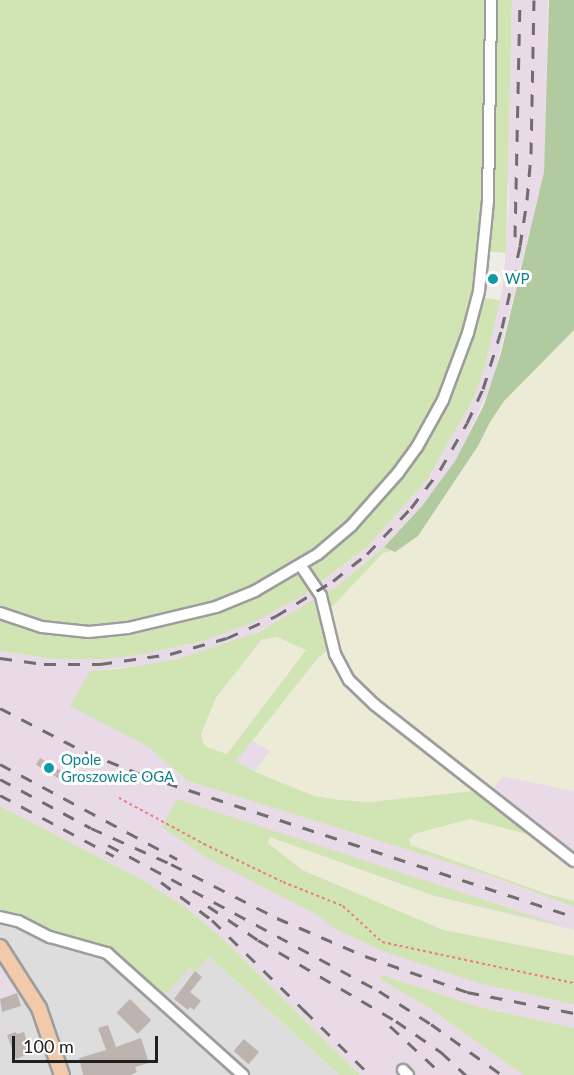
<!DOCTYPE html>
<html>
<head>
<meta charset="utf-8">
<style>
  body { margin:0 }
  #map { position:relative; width:574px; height:1075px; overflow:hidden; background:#efece7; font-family:Lato,sans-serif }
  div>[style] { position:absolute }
  .residential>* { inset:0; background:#dedddd }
  .industrial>* { inset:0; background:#e8dae7 }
  .farmland>* { inset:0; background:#ecebd5 }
  .grass>* { inset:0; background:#d1e4b3 }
  .forest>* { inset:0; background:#b2caa0 }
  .building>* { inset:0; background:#bdb4b0; transform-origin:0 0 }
  .path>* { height:1.5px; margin-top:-0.75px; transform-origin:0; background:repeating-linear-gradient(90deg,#ec7c7e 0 3px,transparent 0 6px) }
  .roads { filter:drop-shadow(2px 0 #9d9d9d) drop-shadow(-2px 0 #9d9d9d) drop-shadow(0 2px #9d9d9d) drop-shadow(0 -2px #9d9d9d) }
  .minor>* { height:10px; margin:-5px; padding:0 5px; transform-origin:5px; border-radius:5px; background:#fff }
  .major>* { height:14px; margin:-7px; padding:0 7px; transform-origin:7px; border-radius:7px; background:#f3caa9 }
  .rail>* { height:3px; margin-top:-1.5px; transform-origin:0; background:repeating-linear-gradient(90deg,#6e6e6e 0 12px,transparent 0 24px) }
  .dots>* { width:16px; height:16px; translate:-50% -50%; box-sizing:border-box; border:3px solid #fff; border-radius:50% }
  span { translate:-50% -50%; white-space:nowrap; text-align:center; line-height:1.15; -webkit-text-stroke:6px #fff; paint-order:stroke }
  .culture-label { font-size:15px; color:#0d838f }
  .left { translate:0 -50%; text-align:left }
  .scale { position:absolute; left:12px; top:1036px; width:146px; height:27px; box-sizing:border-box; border:3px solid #202020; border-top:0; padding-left:8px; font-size:18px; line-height:21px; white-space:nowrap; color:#202020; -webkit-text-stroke:4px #fff; paint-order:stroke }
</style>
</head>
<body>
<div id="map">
  <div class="residential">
    <div style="clip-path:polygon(0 917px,190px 967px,195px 971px,209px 956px,339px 1075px,0 1075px,0 999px,28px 989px,0 947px)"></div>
  </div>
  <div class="industrial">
    <div style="clip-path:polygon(512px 0,548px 0,544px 172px,492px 384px,455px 461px,422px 506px,384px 547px,335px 588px,285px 619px,234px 643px,203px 653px,153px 664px,90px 671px,119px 731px,147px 746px,188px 781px,492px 876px,574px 907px,574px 1028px,479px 1007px,382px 975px,381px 979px,428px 1007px,523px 1075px,360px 1075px,221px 937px,182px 905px,141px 879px,0 806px,0 651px,55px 659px,104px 658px,144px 654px,203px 641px,275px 611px,321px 583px,368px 546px,427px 480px,474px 398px,485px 366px,503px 286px,509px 204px,508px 167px)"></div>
    <div style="clip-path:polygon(252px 740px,270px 751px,255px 771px,236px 761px)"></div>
    <div style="clip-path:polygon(502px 776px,574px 791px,574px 861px,490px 794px)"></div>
    <div style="clip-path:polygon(0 947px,28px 989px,0 999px)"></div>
  </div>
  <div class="farmland">
    <div style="clip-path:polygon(574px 330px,574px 791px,502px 776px,490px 794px,485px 790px,369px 802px,340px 800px,314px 796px,255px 771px,270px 751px,252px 740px,318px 658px,333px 646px,326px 613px,383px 553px,395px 552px,454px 481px,478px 446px,490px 422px,504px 401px)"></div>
    <div style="clip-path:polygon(277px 637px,306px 649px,227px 754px,207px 747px,203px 743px,201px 734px,217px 698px,261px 640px)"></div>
    <div style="clip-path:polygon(470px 819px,549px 840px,574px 861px,574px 901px,411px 846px,409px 840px,414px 834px)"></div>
    <div style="clip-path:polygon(270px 837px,435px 896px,574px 930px,574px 956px,443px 930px,428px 924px,302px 870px,267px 843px)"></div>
  </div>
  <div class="grass">
    <div style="clip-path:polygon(0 0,512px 0,506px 253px,484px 251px,478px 297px,500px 300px,485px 366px,474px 398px,427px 480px,368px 546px,304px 595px,254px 622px,203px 641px,144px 654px,104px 659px,55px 659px,0 651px)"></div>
    <div style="clip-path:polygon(evenodd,384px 547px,392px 551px,383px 553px,326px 613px,333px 646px,318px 658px,236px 761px,258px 773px,314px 796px,340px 800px,369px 802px,485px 790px,549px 840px,470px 819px,414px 834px,409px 840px,411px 845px,548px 894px,574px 901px,574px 907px,492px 876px,188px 781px,147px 746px,70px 706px,90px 671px,118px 669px,178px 659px,259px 632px,335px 588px,384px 547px,277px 637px,306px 650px,227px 754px,207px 747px,203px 743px,201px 734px,216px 698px,261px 640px,277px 637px)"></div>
    <div style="clip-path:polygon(177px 799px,560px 925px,435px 896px,270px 837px,268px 843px,302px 870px,443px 930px,574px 956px,574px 1004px,478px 983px,380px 950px,334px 928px,316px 914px,207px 858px,162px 827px)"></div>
    <div style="clip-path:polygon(0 806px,141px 879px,182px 905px,221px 937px,360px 1075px,339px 1075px,335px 1071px,209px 956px,195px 971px,190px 967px,161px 999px,118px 961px,0 917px)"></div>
    <div style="clip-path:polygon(382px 975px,479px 1007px,574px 1028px,574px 1075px,523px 1075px,428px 1007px,380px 979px)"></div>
  </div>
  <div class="forest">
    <div style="clip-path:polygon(549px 0,574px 0,574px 330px,504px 401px,490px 422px,478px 446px,418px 536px,395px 552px,384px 547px,422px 506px,455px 461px,484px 405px,501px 353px,544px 172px)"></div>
  </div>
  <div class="building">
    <div style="left:40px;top:758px;width:26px;height:8px;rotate:31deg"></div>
    <div style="clip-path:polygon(195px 971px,202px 977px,190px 992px,201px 1001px,194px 1010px,190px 1007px,188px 1010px,174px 999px)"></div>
    <div style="clip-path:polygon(17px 993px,21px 1006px,2px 1012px,0 999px)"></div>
    <div style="left:130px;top:999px;width:30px;height:19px;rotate:45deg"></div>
    <div style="clip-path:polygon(108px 1025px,116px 1047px,141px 1038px,149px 1063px,135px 1067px,137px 1072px,131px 1075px,83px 1075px,79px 1058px,106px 1050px,98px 1028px)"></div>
    <div style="clip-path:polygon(16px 1032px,17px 1034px,24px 1032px,31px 1053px,16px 1059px,7px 1035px)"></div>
    <div style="left:244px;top:1039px;width:20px;height:16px;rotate:41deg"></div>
  </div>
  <div class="path">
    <div style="left:119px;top:798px;width:97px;rotate:28.4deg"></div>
    <div style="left:204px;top:844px;width:88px;rotate:25.7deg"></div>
    <div style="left:283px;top:882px;width:65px;rotate:21.8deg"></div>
    <div style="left:343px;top:906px;width:53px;rotate:42.7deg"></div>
    <div style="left:382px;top:942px;width:196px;rotate:12.1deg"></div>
  </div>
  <div class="roads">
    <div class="minor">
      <div style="left:301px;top:566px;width:36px;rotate:56deg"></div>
      <div style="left:321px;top:596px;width:60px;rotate:76.4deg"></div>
      <div style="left:335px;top:654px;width:30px;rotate:62deg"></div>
      <div style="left:349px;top:680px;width:36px;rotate:44deg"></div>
      <div style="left:375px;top:705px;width:253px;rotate:38.1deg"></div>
      <div style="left:0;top:613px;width:44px;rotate:18.4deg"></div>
      <div style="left:42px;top:627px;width:47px;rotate:6.1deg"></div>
      <div style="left:89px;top:632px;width:39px;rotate:-6deg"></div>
      <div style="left:128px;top:628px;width:90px;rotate:-13.4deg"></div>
      <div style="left:216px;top:607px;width:42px;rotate:-22.3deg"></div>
      <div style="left:255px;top:591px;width:73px;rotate:-30.4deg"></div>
      <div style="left:318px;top:554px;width:43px;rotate:-40.3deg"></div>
      <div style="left:351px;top:526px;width:71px;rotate:-48.4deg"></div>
      <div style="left:398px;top:473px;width:32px;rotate:-54deg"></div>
      <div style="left:417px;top:447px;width:54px;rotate:-61deg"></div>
      <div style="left:443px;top:400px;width:72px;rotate:-69.5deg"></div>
      <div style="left:468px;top:333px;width:43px;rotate:-75.3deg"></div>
      <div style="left:479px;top:291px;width:90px;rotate:-84.3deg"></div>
      <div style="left:488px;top:201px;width:201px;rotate:-89.1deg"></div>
      <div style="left:0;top:917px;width:18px;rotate:13deg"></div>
      <div style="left:18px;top:921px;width:36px;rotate:27deg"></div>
      <div style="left:50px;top:937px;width:59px;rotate:15.7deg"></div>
      <div style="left:107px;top:953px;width:183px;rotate:41.9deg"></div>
      <div style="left:403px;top:1070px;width:7px;rotate:45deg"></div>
    </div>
    <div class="major">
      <div style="left:0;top:947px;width:72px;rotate:57.4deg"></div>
      <div style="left:39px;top:1008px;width:71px;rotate:71.1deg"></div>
    </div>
  </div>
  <div class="rail">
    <div style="left:515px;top:237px;width:237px;rotate:-88.8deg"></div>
    <div style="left:0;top:658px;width:44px;rotate:7.8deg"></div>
    <div style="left:44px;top:664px;width:56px"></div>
    <div style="left:100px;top:664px;width:71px;rotate:-8.1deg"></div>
    <div style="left:170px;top:654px;width:59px;rotate:-15.7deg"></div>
    <div style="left:227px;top:638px;width:54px;rotate:-24.2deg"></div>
    <div style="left:276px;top:616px;width:67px;rotate:-31.6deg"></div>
    <div style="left:333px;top:581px;width:43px;rotate:-38.5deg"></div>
    <div style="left:367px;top:554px;width:64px;rotate:-46.3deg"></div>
    <div style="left:411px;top:508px;width:48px;rotate:-52.7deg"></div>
    <div style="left:440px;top:470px;width:54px;rotate:-60.1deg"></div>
    <div style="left:467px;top:423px;width:38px;rotate:-65deg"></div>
    <div style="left:483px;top:389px;width:64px;rotate:-72.7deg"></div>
    <div style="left:502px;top:328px;width:84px;rotate:-77.6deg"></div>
    <div style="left:520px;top:246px;width:47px;rotate:-81.3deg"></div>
    <div style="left:527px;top:200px;width:46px;rotate:-85deg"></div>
    <div style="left:531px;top:154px;width:154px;rotate:-88.9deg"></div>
    <div style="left:0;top:708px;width:96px;rotate:27.4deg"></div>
    <div style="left:85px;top:752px;width:62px;rotate:21.6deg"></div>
    <div style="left:143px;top:775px;width:454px;rotate:18.2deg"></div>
    <div style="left:0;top:764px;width:201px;rotate:28.2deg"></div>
    <div style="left:0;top:779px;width:103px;rotate:28.3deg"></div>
    <div style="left:91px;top:828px;width:88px;rotate:24.2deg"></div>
    <div style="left:171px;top:864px;width:119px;rotate:27deg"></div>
    <div style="left:277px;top:918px;width:96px;rotate:23.4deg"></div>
    <div style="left:365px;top:956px;width:108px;rotate:19.4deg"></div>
    <div style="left:467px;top:992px;width:109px;rotate:11.1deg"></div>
    <div style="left:0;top:795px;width:129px;rotate:28.2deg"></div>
    <div style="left:108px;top:845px;width:308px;rotate:28.3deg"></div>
    <div style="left:379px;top:991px;width:62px;rotate:32.4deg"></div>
    <div style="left:431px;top:1024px;width:87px;rotate:35.7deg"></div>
    <div style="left:161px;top:882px;width:64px;rotate:36.7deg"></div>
    <div style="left:212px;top:920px;width:134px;rotate:44.4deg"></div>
    <div style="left:208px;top:906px;width:60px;rotate:34.2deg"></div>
    <div style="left:258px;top:940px;width:160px;rotate:30.4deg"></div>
    <div style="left:396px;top:1021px;width:55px;rotate:34.6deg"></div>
    <div style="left:441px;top:1052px;width:34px;rotate:43deg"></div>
    <div style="left:304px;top:1010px;width:93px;rotate:44.6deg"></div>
    <div style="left:390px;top:1026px;width:72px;rotate:42.8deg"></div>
  </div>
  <div class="dots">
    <div style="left:493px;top:279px;background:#0f9aa8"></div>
    <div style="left:49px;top:768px;background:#0f9aa8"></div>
  </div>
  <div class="culture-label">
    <span class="left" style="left:505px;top:279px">WP</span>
    <span class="left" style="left:61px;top:768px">Opole<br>Groszowice OGA</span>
  </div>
  <div class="scale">100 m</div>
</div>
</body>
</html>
